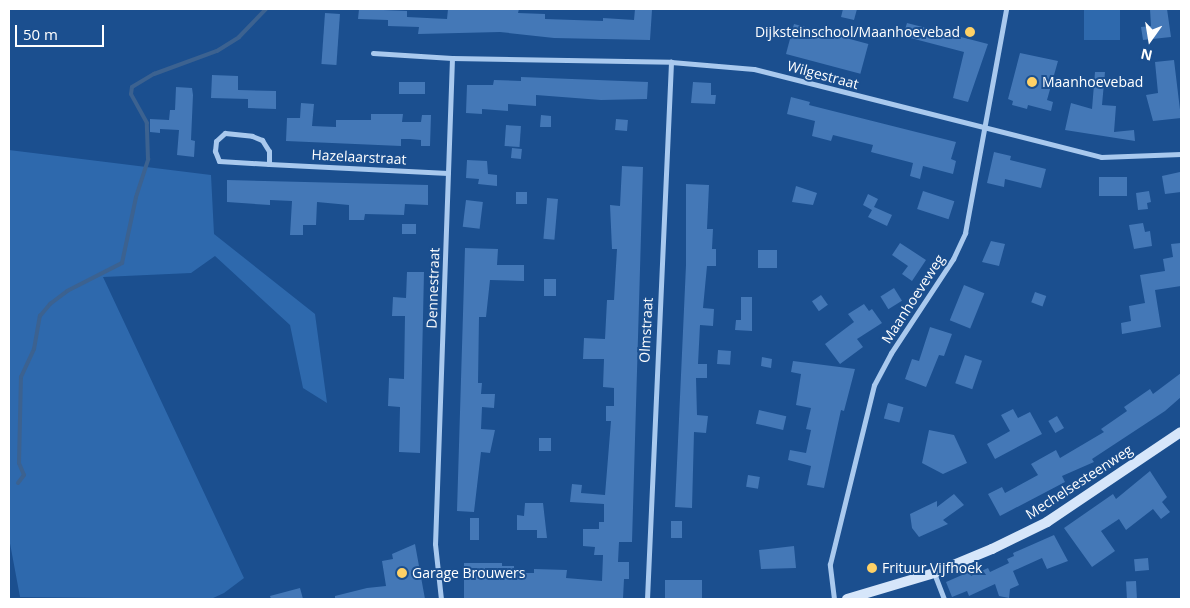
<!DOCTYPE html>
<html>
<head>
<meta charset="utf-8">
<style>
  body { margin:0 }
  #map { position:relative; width:1190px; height:608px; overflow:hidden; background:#1b4f8f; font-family:"Open Sans",sans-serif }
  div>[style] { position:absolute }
  .green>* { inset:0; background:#2e69ad; transform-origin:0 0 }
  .stream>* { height:4px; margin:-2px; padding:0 2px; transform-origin:2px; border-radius:2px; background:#3c6290 }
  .building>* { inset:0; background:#4478b7; transform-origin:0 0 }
  .minor>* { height:5px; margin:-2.5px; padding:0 2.5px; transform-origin:2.5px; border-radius:2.5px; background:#a9c9ee }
  .secondary>* { height:10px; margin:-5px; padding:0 5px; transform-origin:5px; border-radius:5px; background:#d6e6fa }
  .dots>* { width:14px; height:14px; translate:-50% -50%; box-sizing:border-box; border:2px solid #1b4f8f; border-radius:50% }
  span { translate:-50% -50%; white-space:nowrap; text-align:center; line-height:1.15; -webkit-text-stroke:4px #1b4f8f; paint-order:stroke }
  .poi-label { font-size:14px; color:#fff }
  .right { translate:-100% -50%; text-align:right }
  .left { translate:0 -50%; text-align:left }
  .street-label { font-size:14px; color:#fff }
  .frame { position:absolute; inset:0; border:10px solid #fff; pointer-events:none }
  .north { position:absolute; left:1125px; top:15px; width:50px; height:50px; -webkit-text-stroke:4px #1b4f8f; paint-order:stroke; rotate:193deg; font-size:14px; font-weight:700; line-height:20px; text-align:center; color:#fff }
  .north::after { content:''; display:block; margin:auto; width:18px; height:22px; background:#fff; clip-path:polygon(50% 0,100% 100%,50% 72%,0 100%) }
  .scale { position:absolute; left:15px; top:25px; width:89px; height:22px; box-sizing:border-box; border:2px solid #fff; border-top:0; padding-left:6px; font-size:15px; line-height:18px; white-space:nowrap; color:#fff; -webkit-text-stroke:4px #1b4f8f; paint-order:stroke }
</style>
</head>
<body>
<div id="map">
  <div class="green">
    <div style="left:1084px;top:9px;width:36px;height:31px"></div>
    <div style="clip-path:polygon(9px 150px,211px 175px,214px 234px,315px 314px,327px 403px,303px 388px,290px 325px,215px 256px,191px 273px,103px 277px,244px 578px,224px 593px,211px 599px,20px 597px,9px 538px)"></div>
  </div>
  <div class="stream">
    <div style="left:18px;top:483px;width:10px;rotate:-53deg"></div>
    <div style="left:24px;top:475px;width:13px;rotate:-113deg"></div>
    <div style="left:19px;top:463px;width:86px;rotate:-88.7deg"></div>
    <div style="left:21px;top:377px;width:31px;rotate:-65deg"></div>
    <div style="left:34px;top:349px;width:34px;rotate:-80deg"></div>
    <div style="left:40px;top:316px;width:16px;rotate:-50deg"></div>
    <div style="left:50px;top:304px;width:21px;rotate:-37deg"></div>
    <div style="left:67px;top:291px;width:62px;rotate:-27deg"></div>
    <div style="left:122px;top:263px;width:67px;rotate:-78deg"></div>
    <div style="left:136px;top:197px;width:40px;rotate:-72deg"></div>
    <div style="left:148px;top:159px;width:36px;rotate:-92deg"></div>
    <div style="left:147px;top:123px;width:33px;rotate:-119deg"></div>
    <div style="left:131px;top:94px;width:7px;rotate:-82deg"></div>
    <div style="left:132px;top:87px;width:26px;rotate:-31deg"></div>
    <div style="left:154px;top:74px;width:67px;rotate:-20.1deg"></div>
    <div style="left:217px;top:51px;width:26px;rotate:-32deg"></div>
    <div style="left:239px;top:37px;width:39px;rotate:-46deg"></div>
  </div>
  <div class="building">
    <div style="clip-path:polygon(359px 9px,407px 11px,407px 17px,447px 19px,448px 9px,519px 9px,518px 13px,545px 14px,545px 19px,603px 21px,603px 18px,634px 20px,635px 9px,652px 10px,650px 40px,554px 38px,500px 32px,418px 34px,419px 27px,388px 26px,388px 20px,358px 19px)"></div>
    <div style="clip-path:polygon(843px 9px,857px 9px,854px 20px,841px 17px)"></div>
    <div style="clip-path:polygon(1150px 9px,1167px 9px,1171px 37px,1143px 40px,1141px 27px,1151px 26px)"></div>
    <div style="left:325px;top:13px;width:15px;height:51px;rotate:4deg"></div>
    <div style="clip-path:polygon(907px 23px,988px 44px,968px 102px,953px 98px,964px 52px,903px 36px)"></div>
    <div style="left:794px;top:24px;width:77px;height:31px;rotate:15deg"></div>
    <div style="clip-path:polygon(1020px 53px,1058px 61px,1047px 100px,1053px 102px,1051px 111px,1028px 105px,1027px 109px,1012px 105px,1013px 101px,1008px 99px)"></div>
    <div style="clip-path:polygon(1174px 60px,1181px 118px,1153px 121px,1146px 95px,1158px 93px,1155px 62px)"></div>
    <div style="clip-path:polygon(1095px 72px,1105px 72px,1102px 105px,1116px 106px,1114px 132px,1134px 130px,1135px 141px,1065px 130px,1071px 103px,1092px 109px)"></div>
    <div style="clip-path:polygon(212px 75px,238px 76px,238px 90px,276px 91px,276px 109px,248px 108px,248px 99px,211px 98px)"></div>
    <div style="clip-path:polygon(521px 77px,648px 82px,647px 99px,601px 100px,536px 95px,536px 106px,508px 104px,508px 111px,482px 109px,482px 114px,466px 113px,467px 85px,493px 85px,494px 80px,521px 81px)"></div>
    <div style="left:399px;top:82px;width:26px;height:12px"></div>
    <div style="clip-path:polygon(693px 82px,711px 83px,711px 95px,716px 95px,715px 104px,691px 103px)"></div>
    <div style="clip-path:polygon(176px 87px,192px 88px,193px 95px,191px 140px,195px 141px,194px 157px,177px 155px,179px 130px,160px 129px,160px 133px,150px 132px,150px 119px,169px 120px,170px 110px,175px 110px)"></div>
    <div style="clip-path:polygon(791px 97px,810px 102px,809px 105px,956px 142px,951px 159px,956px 161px,953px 174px,923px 166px,920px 179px,910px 176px,913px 163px,871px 152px,873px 145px,833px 135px,831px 141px,812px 136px,815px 121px,787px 114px)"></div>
    <div style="clip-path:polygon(301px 103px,314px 104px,312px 126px,336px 127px,336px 120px,371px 120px,371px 114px,403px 114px,402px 122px,421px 122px,422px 115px,431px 115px,430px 146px,421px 146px,421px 140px,410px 139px,401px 139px,401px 146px,286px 141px,287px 118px,300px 118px)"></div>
    <div style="clip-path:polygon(541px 115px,551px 116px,551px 127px,540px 127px)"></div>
    <div style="left:616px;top:119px;width:12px;height:11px;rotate:5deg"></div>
    <div style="left:506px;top:125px;width:15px;height:21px;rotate:4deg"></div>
    <div style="left:512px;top:148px;width:10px;height:10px;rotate:6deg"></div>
    <div style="clip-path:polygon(994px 152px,1011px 156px,1010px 160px,1046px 169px,1041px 188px,1005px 179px,1004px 187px,987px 183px)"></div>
    <div style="clip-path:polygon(467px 160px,487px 161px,488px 174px,497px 175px,497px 186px,478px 184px,479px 179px,466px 178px)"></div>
    <div style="clip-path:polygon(622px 166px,643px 167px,632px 542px,619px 542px,618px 562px,629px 562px,629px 579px,624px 579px,623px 599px,464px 599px,464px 563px,502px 563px,502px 566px,514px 566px,514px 573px,534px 573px,534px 569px,567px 570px,566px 578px,602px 581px,603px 555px,594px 555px,595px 547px,583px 546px,583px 529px,599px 529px,599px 522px,604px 522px,604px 504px,570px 502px,572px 484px,582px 485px,581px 493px,605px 495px,611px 421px,606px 421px,606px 406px,614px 406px,614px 388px,603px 387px,604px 359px,583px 359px,584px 338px,605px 339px,607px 300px,614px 300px,617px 249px,612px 249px,610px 205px,620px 206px)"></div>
    <div style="clip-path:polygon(1180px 172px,1181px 192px,1165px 194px,1162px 176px)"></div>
    <div style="left:1099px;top:177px;width:28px;height:19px"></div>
    <div style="clip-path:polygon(227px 180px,428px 185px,428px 205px,405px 204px,404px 215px,365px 214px,364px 220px,349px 220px,349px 205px,317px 202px,316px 225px,303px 225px,303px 235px,290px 235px,292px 201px,270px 200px,270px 205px,227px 202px)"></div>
    <div style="clip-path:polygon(686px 184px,709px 185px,707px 229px,713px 229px,712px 249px,716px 249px,716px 266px,707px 266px,703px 308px,714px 309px,713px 326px,700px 325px,698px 364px,707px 364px,707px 378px,696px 378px,697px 415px,708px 416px,706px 433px,694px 432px,692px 508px,675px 507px,686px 265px)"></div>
    <div style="clip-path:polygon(796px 186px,817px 193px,813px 205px,792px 202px)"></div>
    <div style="left:923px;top:191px;width:33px;height:19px;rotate:18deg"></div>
    <div style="clip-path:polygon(1149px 191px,1151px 202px,1147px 203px,1148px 209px,1138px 210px,1136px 193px)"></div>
    <div style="left:516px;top:192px;width:11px;height:12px"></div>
    <div style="clip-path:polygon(868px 194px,878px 199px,874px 207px,892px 215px,887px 226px,868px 217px,872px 210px,863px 205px)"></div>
    <div style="left:547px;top:198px;width:11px;height:41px;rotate:5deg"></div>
    <div style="left:466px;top:200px;width:17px;height:27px;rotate:7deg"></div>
    <div style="clip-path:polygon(1143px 223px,1145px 232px,1150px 231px,1152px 246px,1134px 249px,1129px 225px)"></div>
    <div style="left:402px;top:224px;width:14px;height:10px"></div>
    <div style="clip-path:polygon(991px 241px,1005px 244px,999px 266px,982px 262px)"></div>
    <div style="clip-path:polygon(900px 243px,926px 260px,912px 281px,902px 274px,908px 266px,892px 255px)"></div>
    <div style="clip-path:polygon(1181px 243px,1181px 286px,1155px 290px,1161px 327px,1122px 334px,1121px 323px,1131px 321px,1129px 306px,1145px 303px,1140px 275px,1165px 271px,1163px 259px,1173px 257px,1171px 244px)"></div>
    <div style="clip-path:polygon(465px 248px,498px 249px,497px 265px,524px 265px,524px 281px,490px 280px,486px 317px,479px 317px,478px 383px,482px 383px,481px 394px,495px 394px,494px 408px,482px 407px,481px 429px,495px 430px,490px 453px,481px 452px,474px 512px,457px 511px)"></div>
    <div style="left:758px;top:250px;width:19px;height:18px"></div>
    <div style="clip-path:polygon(407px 272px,424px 272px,420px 453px,399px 452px,400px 407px,388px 406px,389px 378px,404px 379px,405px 316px,392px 316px,393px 297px,406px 298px)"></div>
    <div style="left:544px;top:279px;width:12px;height:17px"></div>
    <div style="left:964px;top:285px;width:22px;height:38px;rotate:22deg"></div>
    <div style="left:894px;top:288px;width:15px;height:16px;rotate:58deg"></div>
    <div style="left:1035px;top:292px;width:12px;height:11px;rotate:20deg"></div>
    <div style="left:821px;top:295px;width:12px;height:11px;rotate:55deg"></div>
    <div style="clip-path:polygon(741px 297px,752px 297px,752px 331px,735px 330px,736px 320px,741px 320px)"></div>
    <div style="clip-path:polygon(864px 304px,869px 311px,872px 309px,882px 323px,857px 339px,863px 347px,840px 364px,825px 344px,854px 322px,848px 314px)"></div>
    <div style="clip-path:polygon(930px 327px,952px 334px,944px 356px,939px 355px,926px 387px,905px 379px,912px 359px,919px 361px)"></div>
    <div style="left:718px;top:350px;width:13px;height:14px;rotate:4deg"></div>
    <div style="left:965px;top:355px;width:18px;height:30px;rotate:19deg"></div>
    <div style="clip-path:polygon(762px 357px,772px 359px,771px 368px,761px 366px)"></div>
    <div style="clip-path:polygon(793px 361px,855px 369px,844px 411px,841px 410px,824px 488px,807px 485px,811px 466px,788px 460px,790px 450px,806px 453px,811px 430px,806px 429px,811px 408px,796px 405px,801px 374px,791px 372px)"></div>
    <div style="clip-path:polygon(1181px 373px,1181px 397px,1165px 411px,1092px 459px,1094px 462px,1062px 476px,1065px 482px,1000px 516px,988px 494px,1002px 487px,1005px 493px,1038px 475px,1031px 464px,1056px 450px,1060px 458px,1104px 432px,1101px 429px,1127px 411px,1124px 407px,1150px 389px,1153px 394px)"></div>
    <div style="left:888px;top:403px;width:16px;height:16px;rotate:15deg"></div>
    <div style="clip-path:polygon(1013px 409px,1018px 418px,1030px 412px,1042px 434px,995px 459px,987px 444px,1010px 431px,1001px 415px)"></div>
    <div style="left:759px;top:410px;width:28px;height:14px;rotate:13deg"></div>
    <div style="left:1057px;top:416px;width:14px;height:10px;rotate:60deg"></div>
    <div style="clip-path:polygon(929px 430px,954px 435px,967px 463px,943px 474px,922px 463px)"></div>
    <div style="left:539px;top:438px;width:12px;height:13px"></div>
    <div style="clip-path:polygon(1150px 471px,1167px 497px,1162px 502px,1170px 512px,1161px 519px,1153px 509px,1126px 530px,1119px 519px,1101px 531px,1115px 551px,1092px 567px,1064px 528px,1113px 494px,1116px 499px)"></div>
    <div style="left:748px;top:475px;width:12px;height:12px;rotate:9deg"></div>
    <div style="clip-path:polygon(954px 494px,964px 505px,943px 520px,948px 524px,919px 537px,912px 528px,910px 514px,937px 501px,937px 507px)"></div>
    <div style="clip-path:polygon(525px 503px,543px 503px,547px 538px,537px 538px,537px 530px,517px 530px,517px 515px,524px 516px)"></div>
    <div style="left:470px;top:518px;width:9px;height:22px"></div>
    <div style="left:671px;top:521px;width:11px;height:17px"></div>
    <div style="clip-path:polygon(1054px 535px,1068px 561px,1047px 569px,1042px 558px,1013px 571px,1019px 585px,1010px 589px,1009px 598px,999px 596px,995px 584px,969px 596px,967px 591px,952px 597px,946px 582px,969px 572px,971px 576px,988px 568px,990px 572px,1009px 563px,1007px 559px,1014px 556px,1013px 553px)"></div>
    <div style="clip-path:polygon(415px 544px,425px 599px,335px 599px,335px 596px,367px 588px,386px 586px,382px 561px,393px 559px,392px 554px)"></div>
    <div style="clip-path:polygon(794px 546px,796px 568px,761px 569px,759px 550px)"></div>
    <div style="left:1148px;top:558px;width:12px;height:14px;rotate:85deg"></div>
    <div style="left:665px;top:580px;width:37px;height:18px"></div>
    <div style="left:1136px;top:581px;width:17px;height:10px;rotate:87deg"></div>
    <div style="clip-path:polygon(300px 588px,303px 599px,271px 599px,270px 596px)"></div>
  </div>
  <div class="minor">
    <div style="left:373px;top:53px;width:79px;rotate:3.6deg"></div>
    <div style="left:452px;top:58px;width:486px;rotate:92deg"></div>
    <div style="left:435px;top:544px;width:55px;rotate:83.8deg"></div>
    <div style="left:452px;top:58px;width:219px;rotate:1deg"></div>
    <div style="left:671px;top:62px;width:83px;rotate:4.8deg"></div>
    <div style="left:754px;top:69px;width:358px;rotate:14.2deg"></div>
    <div style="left:1101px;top:157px;width:80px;rotate:-2.1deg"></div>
    <div style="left:269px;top:164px;width:50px;rotate:-176.6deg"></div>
    <div style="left:219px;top:161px;width:11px;rotate:-112deg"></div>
    <div style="left:215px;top:151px;width:10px;rotate:-84deg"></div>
    <div style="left:216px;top:141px;width:12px;rotate:-42deg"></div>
    <div style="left:225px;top:133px;width:27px;rotate:6deg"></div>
    <div style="left:252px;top:136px;width:11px;rotate:22deg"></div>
    <div style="left:262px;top:140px;width:13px;rotate:58deg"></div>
    <div style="left:269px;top:151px;width:13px;rotate:90deg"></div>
    <div style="left:269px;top:164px;width:179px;rotate:2.9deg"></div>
    <div style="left:934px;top:573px;width:28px;rotate:69deg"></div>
    <div style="left:647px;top:599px;width:538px;rotate:-87.44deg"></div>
    <div style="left:834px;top:599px;width:35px;rotate:-97deg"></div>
    <div style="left:830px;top:564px;width:184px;rotate:-76.2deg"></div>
    <div style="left:874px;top:385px;width:36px;rotate:-62deg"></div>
    <div style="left:891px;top:353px;width:113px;rotate:-56.6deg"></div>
    <div style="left:953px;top:259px;width:29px;rotate:-65deg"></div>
    <div style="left:965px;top:233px;width:228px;rotate:-79.6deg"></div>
  </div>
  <div class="secondary">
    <div style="left:847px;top:599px;width:91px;rotate:-16.6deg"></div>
    <div style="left:934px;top:573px;width:63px;rotate:-22.5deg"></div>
    <div style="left:992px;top:549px;width:61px;rotate:-26.1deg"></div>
    <div style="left:1047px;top:522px;width:161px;rotate:-33.9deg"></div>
  </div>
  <div class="dots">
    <div style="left:970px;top:32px;background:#ffd166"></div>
    <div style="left:1032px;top:82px;background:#ffd166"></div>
    <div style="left:872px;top:568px;background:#ffd166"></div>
    <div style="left:402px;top:573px;background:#ffd166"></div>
  </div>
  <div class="poi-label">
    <span class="right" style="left:960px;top:32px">Dijksteinschool/Maanhoevebad</span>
    <span class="left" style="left:1042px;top:82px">Maanhoevebad</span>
    <span class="left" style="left:882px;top:568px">Frituur Vijfhoek</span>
    <span class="left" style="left:412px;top:573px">Garage Brouwers</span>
  </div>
  <div class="street-label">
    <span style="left:823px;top:75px;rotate:15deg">Wilgestraat</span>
    <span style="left:359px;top:157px;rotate:3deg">Hazelaarstraat</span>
    <span style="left:433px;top:288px;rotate:-88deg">Dennestraat</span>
    <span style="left:913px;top:299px;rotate:-57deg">Maanhoeveweg</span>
    <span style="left:646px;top:330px;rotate:-87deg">Olmstraat</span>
    <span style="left:1079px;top:482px;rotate:-33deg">Mechelsesteenweg</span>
  </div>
  <div class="frame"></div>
  <div class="north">N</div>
  <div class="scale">50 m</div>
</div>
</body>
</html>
